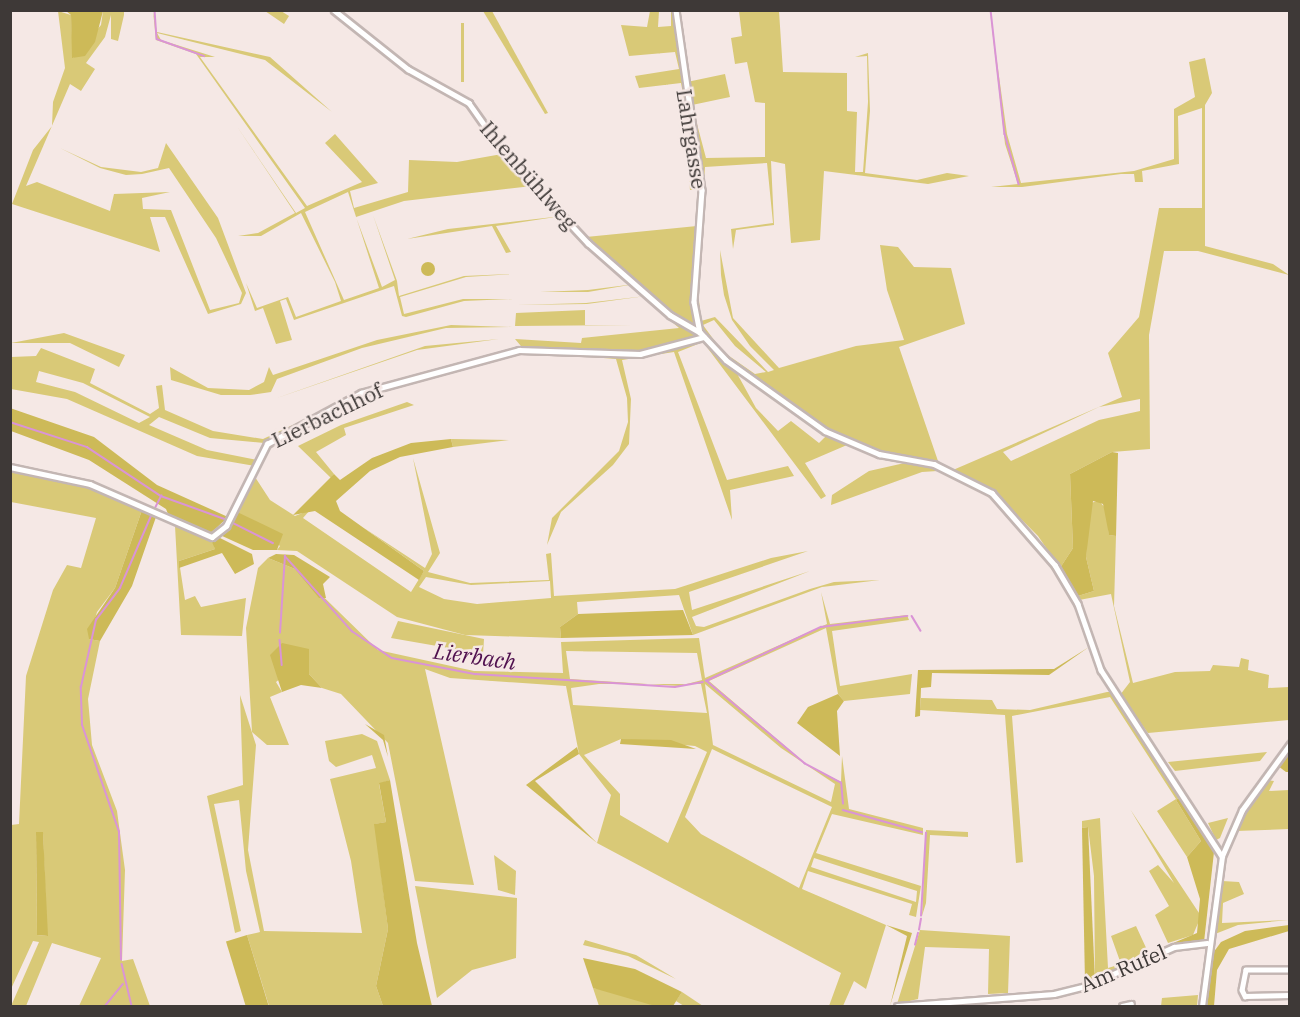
<!DOCTYPE html>
<html>
<head>
<meta charset="utf-8">
<style>
  body { margin:0 }
  #map { position:relative; width:1300px; height:1017px; overflow:hidden; background:#f5e8e5; font-family:"IBM Plex Serif",serif }
  div>[style] { position:absolute }
  .green>* { inset:0; background:#d9c977; transform-origin:0 0 }
  .forest>* { inset:0; background:#cdba58; transform-origin:0 0 }
  .round { border-radius:50% }
  .stream>* { height:1.5px; margin:-0.75px; padding:0 0.75px; transform-origin:0.75px; border-radius:0.75px; background:#da94d6 }
  .roads { filter:drop-shadow(2px 0 #c3b6b3) drop-shadow(-2px 0 #c3b6b3) drop-shadow(0 2px #c3b6b3) drop-shadow(0 -2px #c3b6b3) }
  .minor>* { height:4.5px; margin:-2.25px; padding:0 2.25px; transform-origin:2.25px; border-radius:2.25px; background:#fff }
  .tertiary>* { height:5px; margin:-2.5px; padding:0 2.5px; transform-origin:2.5px; border-radius:2.5px; background:#fff }
  span { translate:-50% -50%; white-space:nowrap; text-align:center; line-height:1.15; -webkit-text-stroke:5px #f5e8e5; paint-order:stroke }
  .street-label { font-size:21px; color:#3e3937 }
  .water-label { font-size:22px; color:#4f104e; font-style:italic }
  .frame { position:absolute; inset:0; border:12px solid #3e3937; pointer-events:none }
</style>
</head>
<body>
<div id="map">
  <div class="green">
    <div style="clip-path:polygon(58px 11px,71px 15px,73px 58px,101px 25px,103px 11px,124px 11px,124px 15px,118px 41px,111px 39px,111px 15px,105px 37px,86px 63px,95px 69px,81px 91px,70px 84px,26px 186px,37px 182px,110px 211px,114px 194px,170px 192px,142px 198px,143px 209px,171px 210px,210px 310px,239px 303px,242px 293px,216px 238px,169px 168px,142px 174px,126px 175px,100px 168px,60px 148px,101px 167px,141px 172px,158px 168px,166px 143px,218px 218px,246px 293px,241px 304px,208px 314px,165px 217px,150px 217px,160px 252px,12px 204px,33px 150px,52px 126px,53px 102px,65px 68px)"></div>
    <div style="clip-path:polygon(evenodd,153px 11px,157px 32px,270px 57px,332px 112px,265px 60px,157px 33px,161px 40px,215px 57px,200px 57px,307px 206px,362px 182px,325px 143px,335px 134px,378px 183px,350px 191px,354px 208px,408px 192px,409px 160px,457px 162px,502px 154px,532px 186px,404px 201px,356px 217px,382px 287px,395px 280px,373px 215px,397px 281px,399px 296px,464px 276px,513px 274px,466px 277px,400px 297px,404px 314px,463px 299px,513px 299px,464px 301px,406px 317px,402px 316px,394px 286px,294px 320px,286px 299px,280px 301px,292px 340px,276px 344px,263px 308px,255px 311px,246px 283px,257px 308px,288px 297px,296px 317px,341px 301px,335px 282px,301px 213px,261px 236px,238px 236px,258px 233px,295px 213px,236px 125px,296px 213px,305px 208px,196px 54px,156px 40px,153px 11px,348px 192px,379px 288px,344px 300px,305px 212px,348px 192px)"></div>
    <div style="clip-path:polygon(265px 11px,281px 11px,289px 16px,284px 24px)"></div>
    <div style="clip-path:polygon(483px 11px,492px 11px,548px 113px,545px 114px)"></div>
    <div style="clip-path:polygon(evenodd,650px 11px,659px 11px,658px 27px,671px 26px,671px 11px,679px 11px,687px 82px,725px 74px,730px 97px,692px 105px,706px 158px,765px 157px,765px 103px,755px 102px,747px 62px,735px 64px,731px 38px,742px 36px,739px 11px,779px 11px,783px 72px,847px 73px,847px 111px,857px 112px,855px 172px,863px 172px,868px 102px,867px 56px,855px 57px,868px 53px,870px 111px,865px 173px,917px 180px,947px 173px,969px 176px,928px 184px,824px 171px,820px 240px,791px 243px,785px 164px,771px 161px,774px 225px,736px 230px,733px 249px,731px 229px,773px 223px,767px 163px,705px 167px,697px 280px,701px 321px,715px 317px,768px 372px,774px 370px,750px 346px,732px 320px,724px 295px,721px 275px,720px 250px,733px 318px,779px 368px,856px 346px,904px 340px,887px 290px,880px 245px,898px 247px,914px 267px,951px 268px,965px 324px,899px 347px,938px 461px,953px 470px,1122px 397px,1108px 353px,1139px 317px,1159px 208px,1202px 208px,1202px 108px,1178px 116px,1179px 164px,1142px 171px,1143px 182px,1135px 182px,1134px 174px,1121px 174px,1022px 187px,991px 187px,1018px 184px,1005px 144px,990px 11px,1007px 134px,1021px 183px,1134px 171px,1174px 159px,1174px 109px,1195px 97px,1189px 62px,1205px 58px,1212px 93px,1205px 105px,1205px 246px,1273px 264px,1289px 275px,1198px 251px,1164px 251px,1149px 335px,1150px 449px,1112px 452px,1070px 474px,1073px 548px,1060px 568px,1038px 536px,993px 491px,953px 470px,922px 472px,831px 505px,832px 495px,869px 471px,909px 462px,847px 445px,805px 463px,826px 496px,821px 499px,703px 342px,678px 352px,727px 480px,788px 466px,794px 476px,730px 490px,732px 520px,674px 352px,622px 360px,631px 399px,629px 444px,613px 465px,561px 512px,547px 545px,552px 518px,619px 451px,628px 422px,627px 398px,616px 359px,526px 352px,515px 339px,581px 343px,582px 338px,679px 328px,671px 321px,676px 315px,586px 237px,697px 226px,700px 190px,690px 190px,689px 181px,699px 180px,681px 83px,639px 88px,635px 76px,679px 69px,675px 52px,629px 56px,621px 25px,647px 27px,650px 11px,714px 320px,735px 346px,766px 372px,755px 374px,722px 351px,703px 325px,714px 320px,650px 11px,734px 368px,752px 379px,826px 436px,819px 443px,791px 421px,778px 431px,756px 408px,734px 368px,650px 11px,1140px 399px,1140px 411px,1099px 420px,1011px 461px,1003px 452px,1099px 407px,1140px 399px)"></div>
    <div style="left:461px;top:23px;width:3px;height:59px"></div>
    <div style="clip-path:polygon(562px 216px,496px 226px,511px 252px,506px 253px,492px 226px,407px 239px,448px 229px)"></div>
    <div style="clip-path:polygon(635px 284px,588px 292px,540px 292px,588px 290px)"></div>
    <div style="clip-path:polygon(646px 296px,587px 304px,517px 305px,586px 303px)"></div>
    <div style="clip-path:polygon(585px 310px,585px 325px,633px 325px,515px 326px,516px 313px)"></div>
    <div style="clip-path:polygon(451px 325px,512px 327px,446px 328px,362px 348px,277px 379px,271px 392px,250px 395px,221px 395px,171px 380px,170px 367px,208px 388px,249px 390px,264px 382px,269px 367px,273px 375px,377px 340px)"></div>
    <div style="clip-path:polygon(64px 333px,125px 355px,119px 367px,70px 343px,11px 343px)"></div>
    <div style="clip-path:polygon(499px 339px,417px 350px,274px 399px,425px 346px)"></div>
    <div style="clip-path:polygon(evenodd,41px 348px,95px 369px,90px 383px,150px 414px,159px 408px,156px 386px,162px 385px,165px 410px,213px 431px,263px 439px,316px 414px,264px 443px,210px 438px,159px 417px,149px 425px,207px 450px,257px 460px,255px 466px,197px 456px,67px 399px,11px 389px,11px 357px,36px 356px,41px 348px,39px 371px,83px 383px,150px 417px,139px 423px,75px 392px,36px 382px,39px 371px)"></div>
    <div style="clip-path:polygon(407px 402px,414px 405px,344px 428px,346px 435px,316px 452px,334px 474px,331px 478px,298px 446px,341px 425px)"></div>
    <div style="clip-path:polygon(451px 439px,509px 440px,453px 447px)"></div>
    <div style="clip-path:polygon(evenodd,413px 458px,440px 553px,428px 572px,470px 583px,549px 580px,546px 554px,551px 553px,554px 596px,675px 589px,771px 558px,808px 551px,689px 592px,692px 610px,810px 571px,692px 617px,696px 626px,704px 627px,810px 589px,834px 582px,880px 580px,822px 587px,693px 635px,679px 595px,577px 602px,578px 614px,560px 627px,561px 638px,465px 635px,397px 617px,297px 551px,277px 550px,280px 546px,235px 511px,255px 477px,270px 500px,295px 516px,310px 510px,303px 518px,411px 592px,424px 571px,364px 528px,425px 568px,432px 554px,413px 458px,426px 577px,471px 585px,550px 581px,551px 598px,477px 604px,444px 599px,419px 587px,426px 577px)"></div>
    <div style="clip-path:polygon(evenodd,11px 471px,82px 483px,142px 510px,115px 588px,97px 612px,89px 639px,100px 641px,88px 699px,92px 745px,117px 811px,125px 870px,122px 961px,133px 959px,150px 1006px,79px 1006px,101px 958px,52px 943px,26px 1006px,11px 1006px,39px 942px,33px 941px,11px 989px,11px 825px,19px 824px,26px 676px,53px 590px,67px 565px,81px 568px,96px 518px,11px 502px,11px 471px,36px 832px,43px 833px,47px 936px,37px 935px,36px 832px)"></div>
    <div style="clip-path:polygon(1099px 501px,1107px 510px,1109px 535px,1116px 536px,1114px 606px,1133px 683px,1175px 672px,1210px 671px,1213px 665px,1239px 667px,1241px 658px,1249px 660px,1248px 670px,1269px 675px,1268px 688px,1289px 687px,1289px 720px,1148px 733px,1120px 695px,1130px 682px,1111px 594px,1079px 600px,1078px 596px,1094px 591px,1086px 557px,1088px 513px,1090px 503px)"></div>
    <div style="clip-path:polygon(175px 526px,213px 539px,215px 549px,179px 561px,185px 600px,195px 596px,201px 607px,246px 598px,242px 636px,181px 635px)"></div>
    <div style="clip-path:polygon(evenodd,268px 558px,295px 569px,378px 650px,474px 671px,563px 673px,561px 642px,699px 638px,705px 678px,827px 624px,821px 592px,830px 624px,907px 615px,909px 620px,832px 631px,840px 686px,912px 674px,910px 694px,844px 701px,838px 694px,826px 628px,709px 681px,806px 764px,841px 782px,842px 756px,849px 809px,923px 828px,923px 835px,832px 814px,816px 853px,921px 886px,916px 917px,909px 915px,912px 904px,808px 871px,802px 889px,886px 925px,866px 989px,854px 981px,843px 1006px,829px 1006px,841px 973px,597px 843px,611px 795px,579px 754px,566px 686px,450px 678px,425px 669px,474px 885px,415px 881px,388px 743px,341px 694px,322px 688px,309px 674px,309px 656px,276px 682px,282px 692px,270px 697px,289px 745px,267px 745px,252px 732px,246px 628px,258px 568px,268px 558px,566px 651px,697px 653px,702px 680px,679px 686px,570px 679px,566px 651px,268px 558px,599px 684px,701px 684px,707px 713px,573px 705px,571px 688px,599px 684px,268px 558px,705px 684px,781px 748px,835px 784px,831px 802px,713px 745px,705px 684px,268px 558px,621px 739px,695px 746px,707px 752px,668px 843px,620px 815px,620px 794px,584px 755px,621px 739px,268px 558px,712px 749px,832px 807px,799px 888px,701px 834px,685px 817px,712px 749px,268px 558px,814px 858px,917px 891px,916px 902px,811px 867px,814px 858px)"></div>
    <div style="clip-path:polygon(398px 621px,484px 639px,483px 654px,391px 638px)"></div>
    <div style="clip-path:polygon(1107px 692px,1113px 692px,1215px 849px,1214px 852px,1180px 797px,1176px 800px,1201px 841px,1187px 857px,1157px 811px,1176px 799px,1110px 697px,1012px 716px,1023px 862px,1016px 863px,1005px 715px,920px 710px,921px 698px,992px 700px,997px 709px,1030px 710px)"></div>
    <div style="clip-path:polygon(240px 695px,256px 745px,248px 850px,264px 931px,362px 933px,351px 861px,330px 779px,376px 768px,372px 755px,336px 767px,329px 761px,325px 741px,362px 734px,377px 741px,390px 780px,379px 784px,386px 822px,375px 824px,388px 929px,376px 986px,383px 1006px,269px 1006px,247px 935px,260px 932px,246px 871px,239px 800px,214px 804px,241px 931px,235px 933px,207px 796px,243px 785px)"></div>
    <div style="clip-path:polygon(1267px 752px,1260px 761px,1175px 771px,1168px 762px)"></div>
    <div style="clip-path:polygon(1264px 780px,1274px 781px,1269px 791px,1289px 790px,1289px 829px,1236px 831px)"></div>
    <div style="clip-path:polygon(1130px 809px,1201px 916px,1193px 935px,1168px 943px,1155px 915px,1169px 906px,1149px 871px,1158px 865px,1174px 883px)"></div>
    <div style="clip-path:polygon(1100px 818px,1108px 968px,1121px 964px,1111px 936px,1136px 926px,1148px 952px,1095px 980px,1094px 876px,1088px 827px,1082px 828px,1082px 821px)"></div>
    <div style="clip-path:polygon(1228px 818px,1220px 838px,1216px 840px,1208px 823px)"></div>
    <div style="clip-path:polygon(926px 830px,968px 832px,968px 837px,930px 835px,926px 903px,922px 916px)"></div>
    <div style="clip-path:polygon(494px 855px,516px 871px,515px 895px,498px 890px)"></div>
    <div style="clip-path:polygon(1222px 881px,1239px 882px,1244px 894px,1223px 903px,1222px 923px,1289px 920px,1238px 925px,1215px 934px)"></div>
    <div style="clip-path:polygon(415px 886px,517px 898px,516px 958px,472px 970px,437px 998px)"></div>
    <div style="clip-path:polygon(920px 930px,1010px 936px,1008px 993px,988px 994px,989px 949px,925px 947px,918px 999px,897px 1004px)"></div>
    <div style="clip-path:polygon(585px 940px,636px 955px,676px 979px,628px 956px,583px 945px)"></div>
    <div style="clip-path:polygon(593px 988px,630px 995px,655px 1006px,599px 1006px)"></div>
    <div style="clip-path:polygon(682px 992px,703px 1006px,684px 1006px,676px 1001px)"></div>
    <div style="clip-path:polygon(1198px 995px,1197px 1006px,1161px 1006px,1162px 998px)"></div>
  </div>
  <div class="forest">
    <div style="clip-path:polygon(66px 11px,103px 11px,95px 42px,85px 56px,72px 58px,71px 15px)"></div>
    <div class="round" style="left:421px;top:262px;width:14px;height:14px"></div>
    <div style="clip-path:polygon(10px 408px,94px 437px,157px 485px,228px 517px,210px 534px,170px 519px,166px 509px,89px 460px,11px 431px)"></div>
    <div style="clip-path:polygon(451px 439px,453px 447px,400px 457px,370px 471px,336px 501px,340px 511px,424px 571px,419px 580px,315px 511px,293px 515px,334px 474px,340px 480px,372px 458px,411px 443px)"></div>
    <div style="clip-path:polygon(1112px 452px,1118px 453px,1116px 536px,1109px 535px,1103px 504px,1093px 501px,1086px 557px,1094px 591px,1078px 596px,1060px 568px,1073px 548px,1070px 474px)"></div>
    <div style="clip-path:polygon(142px 510px,156px 517px,132px 586px,100px 641px,89px 639px,87px 629px,115px 588px)"></div>
    <div style="clip-path:polygon(235px 511px,283px 534px,277px 550px,253px 550px,220px 535px)"></div>
    <div style="clip-path:polygon(218px 537px,252px 554px,254px 564px,235px 574px,222px 553px,179px 568px,179px 561px,215px 549px,212px 542px)"></div>
    <div style="clip-path:polygon(276px 554px,294px 555px,330px 577px,323px 584px,326px 598px,319px 598px,295px 569px,268px 558px)"></div>
    <div style="clip-path:polygon(683px 610px,693px 635px,561px 638px,560px 627px,578px 614px)"></div>
    <div style="clip-path:polygon(282px 643px,309px 649px,309px 674px,322px 688px,301px 685px,282px 692px,270px 655px)"></div>
    <div style="clip-path:polygon(1089px 647px,1049px 675px,932px 673px,931px 687px,921px 688px,920px 716px,915px 717px,918px 670px,1054px 669px)"></div>
    <div style="clip-path:polygon(838px 694px,844px 701px,837px 711px,840px 756px,797px 723px,808px 707px)"></div>
    <div style="clip-path:polygon(365px 724px,384px 735px,388px 757px,383px 740px)"></div>
    <div style="clip-path:polygon(621px 739px,671px 740px,696px 749px,620px 744px)"></div>
    <div style="clip-path:polygon(577px 747px,579px 754px,535px 781px,597px 843px,526px 785px)"></div>
    <div style="clip-path:polygon(1289px 748px,1289px 772px,1286px 772px,1278px 766px)"></div>
    <div style="clip-path:polygon(390px 780px,417px 943px,432px 1006px,383px 1006px,376px 986px,388px 929px,374px 824px,386px 822px,379px 783px)"></div>
    <div style="clip-path:polygon(1180px 797px,1214px 852px,1204px 942px,1176px 945px,1121px 970px,1121px 965px,1197px 933px,1200px 899px,1187px 857px,1201px 841px,1176px 800px)"></div>
    <div style="clip-path:polygon(1088px 827px,1095px 980px,1085px 983px,1082px 828px)"></div>
    <div style="clip-path:polygon(36px 832px,43px 832px,48px 936px,37px 935px)"></div>
    <div style="clip-path:polygon(886px 925px,912px 933px,890px 1006px,907px 936px)"></div>
    <div style="clip-path:polygon(1289px 925px,1289px 931px,1229px 949px,1217px 970px,1214px 1006px,1207px 1006px,1213px 953px,1221px 942px,1245px 931px)"></div>
    <div style="left:247px;top:935px;width:74px;height:22px;rotate:73deg"></div>
    <div style="clip-path:polygon(583px 958px,635px 969px,682px 992px,673px 1006px,655px 1006px,593px 988px)"></div>
  </div>
  <div class="stream">
    <div style="left:155px;top:10px;width:29px;rotate:86deg"></div>
    <div style="left:157px;top:39px;width:50px;rotate:19.9deg"></div>
    <div style="left:991px;top:10px;width:125px;rotate:83.6deg"></div>
    <div style="left:1005px;top:134px;width:52px;rotate:74.4deg"></div>
    <div style="left:10px;top:422px;width:81px;rotate:18deg"></div>
    <div style="left:87px;top:447px;width:89px;rotate:33.5deg"></div>
    <div style="left:161px;top:496px;width:68px;rotate:19.8deg"></div>
    <div style="left:154px;top:510px;width:16px;rotate:-63deg"></div>
    <div style="left:231px;top:522px;width:47px;rotate:26.6deg"></div>
    <div style="left:912px;top:616px;width:17px;rotate:59deg"></div>
    <div style="left:280px;top:633px;width:77px;rotate:-86.3deg"></div>
    <div style="left:285px;top:556px;width:101px;rotate:48.2deg"></div>
    <div style="left:352px;top:631px;width:48px;rotate:34deg"></div>
    <div style="left:392px;top:658px;width:85px;rotate:10.9deg"></div>
    <div style="left:475px;top:674px;width:200px;rotate:3.7deg"></div>
    <div style="left:675px;top:687px;width:28px;rotate:-10deg"></div>
    <div style="left:280px;top:640px;width:25px;rotate:85deg"></div>
    <div style="left:843px;top:804px;width:21px;rotate:-95deg"></div>
    <div style="left:841px;top:783px;width:41px;rotate:-152.2deg"></div>
    <div style="left:805px;top:764px;width:129px;rotate:-140deg"></div>
    <div style="left:706px;top:681px;width:127px;rotate:-25.2deg"></div>
    <div style="left:821px;top:627px;width:87px;rotate:-7.3deg"></div>
    <div style="left:843px;top:810px;width:82px;rotate:15.6deg"></div>
    <div style="left:921px;top:916px;width:83px;rotate:-86.6deg"></div>
    <div style="left:919px;top:930px;width:11px;rotate:-80deg"></div>
    <div style="left:915px;top:945px;width:12px;rotate:-76deg"></div>
    <div style="left:121px;top:960px;width:128px;rotate:-90.9deg"></div>
    <div style="left:119px;top:832px;width:113px;rotate:-109.1deg"></div>
    <div style="left:82px;top:725px;width:38px;rotate:-92deg"></div>
    <div style="left:81px;top:687px;width:69px;rotate:-77.4deg"></div>
    <div style="left:96px;top:620px;width:40px;rotate:-53deg"></div>
    <div style="left:120px;top:588px;width:78px;rotate:-66.7deg"></div>
    <div style="left:122px;top:964px;width:43px;rotate:76.6deg"></div>
    <div style="left:105px;top:1006px;width:28px;rotate:-51deg"></div>
  </div>
  <div class="roads">
    <div class="minor">
      <div style="left:334px;top:10px;width:95px;rotate:38.6deg"></div>
      <div style="left:408px;top:69px;width:70px;rotate:29.1deg"></div>
      <div style="left:469px;top:103px;width:62px;rotate:54.8deg"></div>
      <div style="left:505px;top:154px;width:122px;rotate:47deg"></div>
      <div style="left:588px;top:243px;width:109px;rotate:41.3deg"></div>
      <div style="left:670px;top:315px;width:34px;rotate:30deg"></div>
      <div style="left:676px;top:10px;width:182px;rotate:81.8deg"></div>
      <div style="left:702px;top:190px;width:112px;rotate:94.1deg"></div>
      <div style="left:694px;top:302px;width:31px;rotate:79deg"></div>
      <div style="left:700px;top:332px;width:38px;rotate:47deg"></div>
      <div style="left:726px;top:360px;width:122px;rotate:35.6deg"></div>
      <div style="left:825px;top:431px;width:59px;rotate:23.1deg"></div>
      <div style="left:879px;top:454px;width:56px;rotate:10.3deg"></div>
      <div style="left:934px;top:464px;width:65px;rotate:26.6deg"></div>
      <div style="left:992px;top:493px;width:96px;rotate:48.8deg"></div>
      <div style="left:1055px;top:565px;width:45px;rotate:59.5deg"></div>
      <div style="left:1078px;top:604px;width:70px;rotate:70.8deg"></div>
      <div style="left:1101px;top:670px;width:222px;rotate:57deg"></div>
      <div style="left:10px;top:467px;width:82px;rotate:12deg"></div>
      <div style="left:90px;top:484px;width:133px;rotate:23.5deg"></div>
      <div style="left:212px;top:537px;width:18px;rotate:-38deg"></div>
      <div style="left:226px;top:526px;width:92px;rotate:-63.4deg"></div>
      <div style="left:267px;top:444px;width:107px;rotate:-28.5deg"></div>
      <div style="left:361px;top:393px;width:164px;rotate:-15.2deg"></div>
      <div style="left:519px;top:350px;width:121px;rotate:1.9deg"></div>
      <div style="left:640px;top:354px;width:66px;rotate:-14.9deg"></div>
      <div style="left:1290px;top:970px;width:44px;rotate:180deg"></div>
      <div style="left:1246px;top:970px;width:20px;rotate:101deg"></div>
      <div style="left:1242px;top:990px;width:7px;rotate:63deg"></div>
      <div style="left:1245px;top:996px;width:45px;rotate:-1.3deg"></div>
      <div style="left:897px;top:1006px;width:157px;rotate:-4.4deg"></div>
      <div style="left:1054px;top:994px;width:33px;rotate:-14deg"></div>
      <div style="left:1086px;top:986px;width:96px;rotate:-23.9deg"></div>
      <div style="left:1174px;top:947px;width:33px;rotate:-7deg"></div>
      <div style="left:1122px;top:1006px;width:9px;rotate:-13deg"></div>
    </div>
    <div class="tertiary">
      <div style="left:1202px;top:1006px;width:151px;rotate:-82.4deg"></div>
      <div style="left:1222px;top:856px;width:50px;rotate:-66.5deg"></div>
      <div style="left:1242px;top:810px;width:82px;rotate:-54deg"></div>
    </div>
  </div>
  <div class="street-label">
    <span style="left:692px;top:139px;rotate:81deg">Lahrgasse</span>
    <span style="left:529px;top:175px;rotate:49deg">Ihlenbühlweg</span>
    <span style="left:327px;top:415px;rotate:-26deg">Lierbachhof</span>
    <span style="left:1123px;top:968px;rotate:-23deg">Am Rufel</span>
  </div>
  <div class="water-label">
    <span style="left:475px;top:656px;rotate:8deg">Lierbach</span>
  </div>
  <div class="frame"></div>
</div>
</body>
</html>
